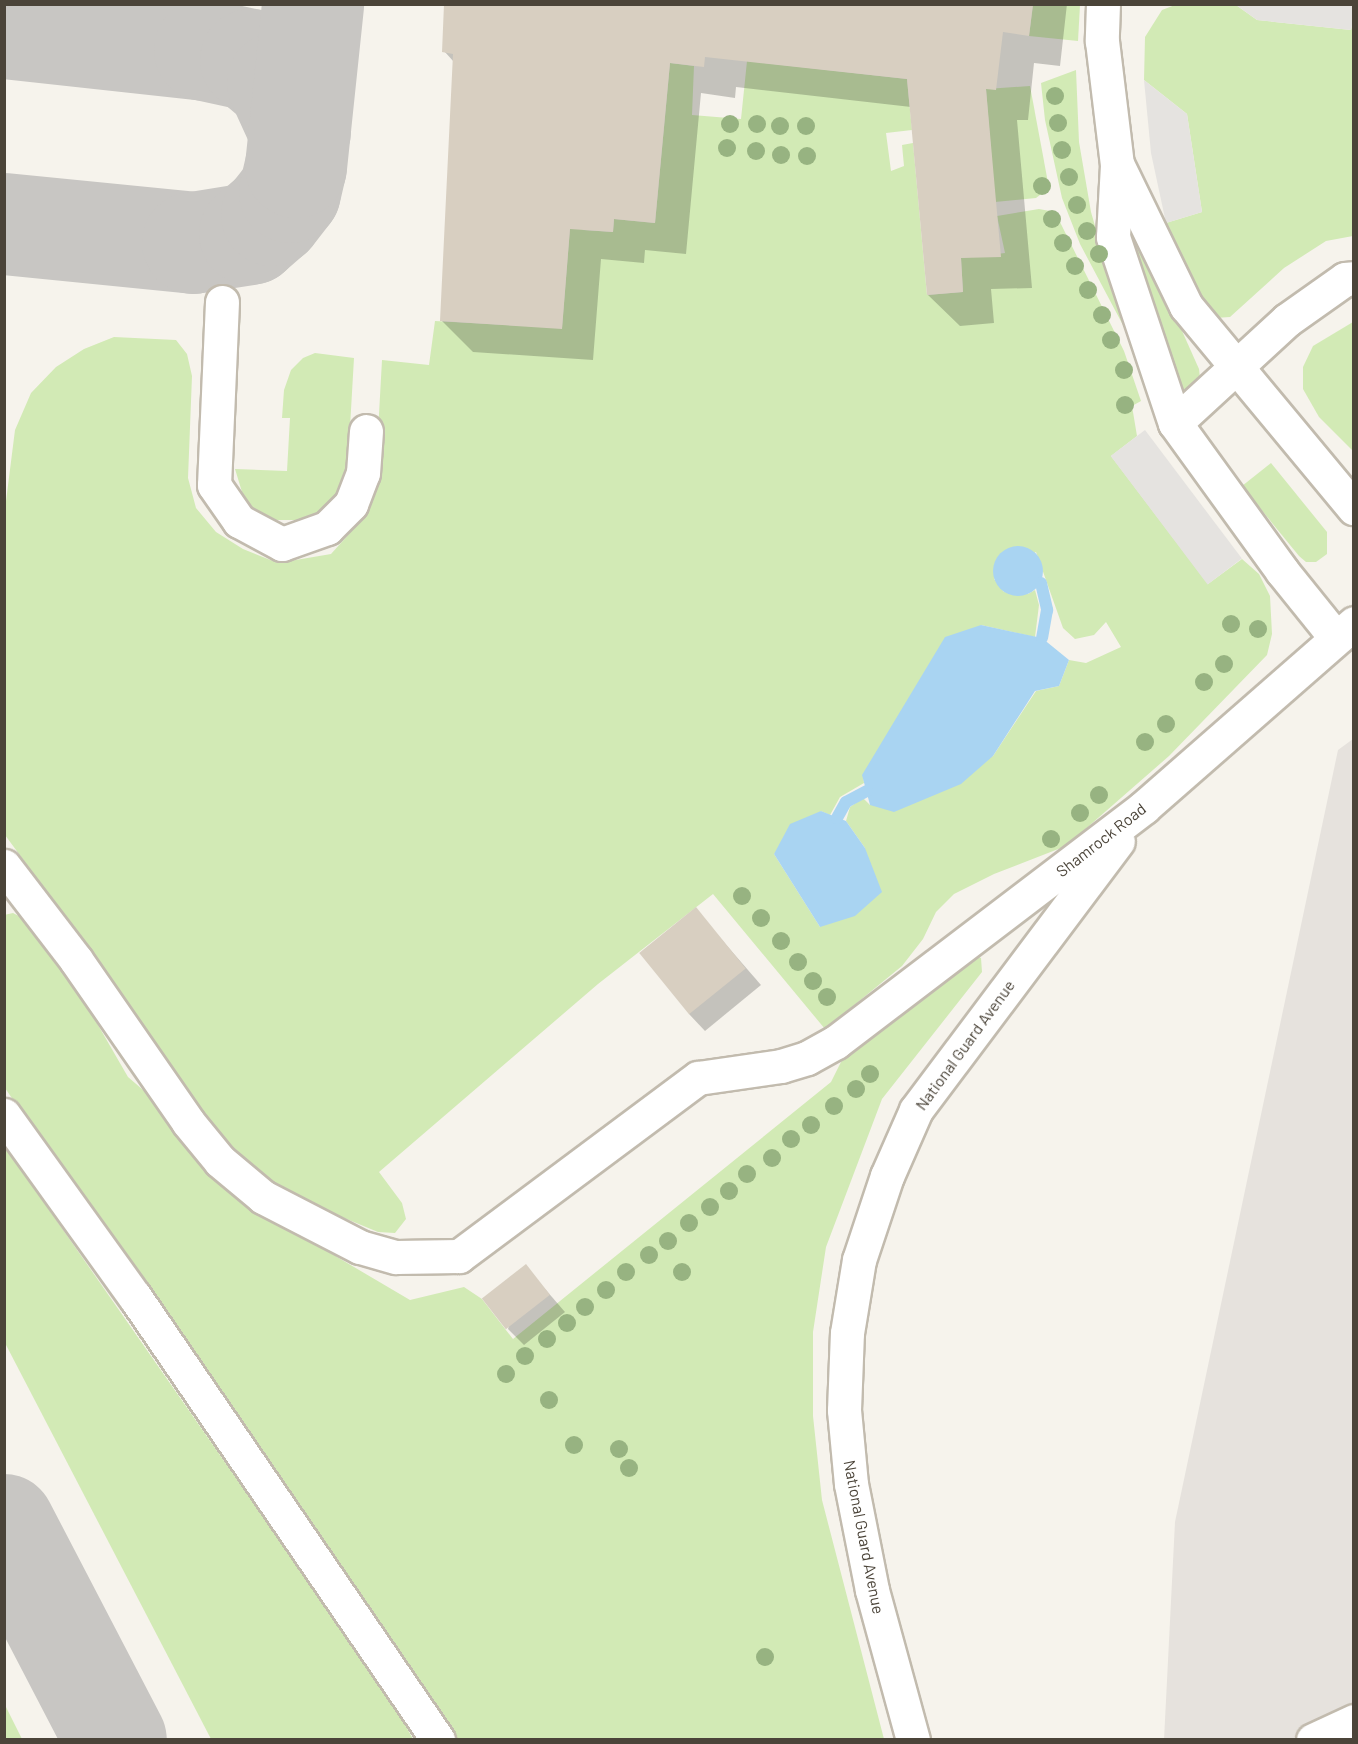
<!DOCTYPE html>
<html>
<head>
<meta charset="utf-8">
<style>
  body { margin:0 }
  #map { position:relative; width:1358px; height:1744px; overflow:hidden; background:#f6f3ec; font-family:Barlow,sans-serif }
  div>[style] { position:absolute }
  .industrial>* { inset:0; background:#e6e2dd }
  .green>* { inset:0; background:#d2eab5 }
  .parking>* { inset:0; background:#e5e3e0; transform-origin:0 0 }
  .water>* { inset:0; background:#a9d4f2 }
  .round { border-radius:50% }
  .shadow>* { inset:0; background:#0003 }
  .stream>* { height:12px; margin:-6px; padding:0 6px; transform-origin:6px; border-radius:6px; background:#a9d4f2 }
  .taxiway>* { height:102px; margin:-51px; padding:0 51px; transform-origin:51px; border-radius:51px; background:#c8c6c3 }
  .building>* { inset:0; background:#d8cfc1; transform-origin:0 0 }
  .roads { filter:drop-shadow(2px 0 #c2bbae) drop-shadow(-2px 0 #c2bbae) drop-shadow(0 2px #c2bbae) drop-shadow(0 -2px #c2bbae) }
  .minor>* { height:33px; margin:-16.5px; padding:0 16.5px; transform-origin:16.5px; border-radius:16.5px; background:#fff }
  .trees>* { width:18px; height:18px; margin:-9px; border-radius:50%; background:#97b381 }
  span { translate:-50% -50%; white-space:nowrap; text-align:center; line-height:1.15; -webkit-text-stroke:4.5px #fff; paint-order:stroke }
  .street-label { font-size:16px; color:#4b4439 }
  .frame { position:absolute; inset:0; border:6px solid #4b4439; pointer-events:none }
</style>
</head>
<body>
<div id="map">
  <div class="industrial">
    <div style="clip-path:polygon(1353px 739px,1353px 1739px,1164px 1740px,1175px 1522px,1338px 750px)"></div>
  </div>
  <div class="green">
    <div style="clip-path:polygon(1033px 5px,1080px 5px,1078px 41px,1029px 36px)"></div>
    <div style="clip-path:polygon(1175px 5px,1236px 5px,1257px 20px,1351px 30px,1353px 21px,1353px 236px,1326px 241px,1284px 268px,1230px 317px,1215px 318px,1198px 298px,1166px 223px,1202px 212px,1187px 114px,1144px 80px,1145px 37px,1162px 10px)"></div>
    <div style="clip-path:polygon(evenodd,747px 61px,907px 79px,912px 130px,886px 133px,891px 171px,904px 166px,902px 145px,913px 143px,927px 295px,963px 292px,961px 258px,1005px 253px,997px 216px,1039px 209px,1055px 212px,1124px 351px,1141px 401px,1132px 406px,1137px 436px,1111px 456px,1208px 584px,1242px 559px,1259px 574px,1270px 596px,1272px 634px,1267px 655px,1169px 756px,1066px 846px,994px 874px,954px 894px,936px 912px,923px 939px,902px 966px,825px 1029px,713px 894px,598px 984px,379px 1172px,402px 1203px,406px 1219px,395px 1233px,378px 1232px,320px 1208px,268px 1179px,210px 1127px,116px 986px,5px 835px,4px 517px,15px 430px,31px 393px,56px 367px,84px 349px,114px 337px,176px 340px,187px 354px,192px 376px,188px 478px,196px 508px,216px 532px,243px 549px,278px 563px,331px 554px,349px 534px,363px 511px,378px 432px,382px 360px,429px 365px,435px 321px,562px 328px,572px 203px,583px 230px,613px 232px,614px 219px,655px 223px,670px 63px,694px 66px,692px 115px,741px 119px,747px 61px,1036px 552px,1063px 628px,1075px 639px,1094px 635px,1106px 622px,1121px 647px,1086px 663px,1069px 660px,1059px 686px,1036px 691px,993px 756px,870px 805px,863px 798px,850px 807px,846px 821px,865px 848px,820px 927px,774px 854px,821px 811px,830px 815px,840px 797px,864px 783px,863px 775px,981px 625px,1035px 637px,1039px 605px,1035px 590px,1028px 594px,1004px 592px,994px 579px,1036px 552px)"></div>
    <div style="clip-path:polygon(1076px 70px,1079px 142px,1091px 212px,1124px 327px,1080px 244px,1062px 198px,1045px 120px,1041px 83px)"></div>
    <div style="clip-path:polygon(1030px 86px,1049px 188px,1036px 198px,995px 202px,986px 89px)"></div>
    <div style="clip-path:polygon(1130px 228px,1137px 230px,1199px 369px,1200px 378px,1188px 392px,1179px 387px,1126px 235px)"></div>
    <div style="clip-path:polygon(1353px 322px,1353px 451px,1319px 417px,1303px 389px,1303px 367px,1313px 346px)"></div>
    <div style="clip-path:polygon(315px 353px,354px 358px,347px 479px,337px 498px,320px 513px,298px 520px,275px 520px,254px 510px,242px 492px,235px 469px,287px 471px,290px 418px,282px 418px,284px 390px,291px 370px,303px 358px)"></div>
    <div style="clip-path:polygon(1271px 463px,1327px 532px,1327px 554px,1316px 562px,1306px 562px,1299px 556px,1242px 486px)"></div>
    <div style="clip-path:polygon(13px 913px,42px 928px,128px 1077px,337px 1257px,410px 1300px,464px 1287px,482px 1299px,513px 1339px,831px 1082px,846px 1052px,970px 954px,981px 958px,982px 972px,882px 1099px,826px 1247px,813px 1332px,813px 1416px,822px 1500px,884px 1739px,447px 1739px,5px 1088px,4px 915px)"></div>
    <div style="clip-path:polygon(4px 1145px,394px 1705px,413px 1739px,211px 1739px,5px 1343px)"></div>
    <div style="clip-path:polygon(5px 1705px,22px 1739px,5px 1739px)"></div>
  </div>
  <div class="parking">
    <div style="clip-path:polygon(1236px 5px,1353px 5px,1353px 21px,1351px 30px,1257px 20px)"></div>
    <div style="clip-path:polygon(1144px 80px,1187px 114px,1202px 212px,1166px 223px,1151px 153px)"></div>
    <div style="left:1145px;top:430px;width:161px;height:43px;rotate:53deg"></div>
  </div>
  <div class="water">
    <div class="round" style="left:993px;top:546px;width:50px;height:50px"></div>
    <div style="clip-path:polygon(981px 625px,1042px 638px,1069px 660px,1059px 686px,1035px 691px,993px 756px,961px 784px,894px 812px,870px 805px,862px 775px,945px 637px)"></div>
    <div style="clip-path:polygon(821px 811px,846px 821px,865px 848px,882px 892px,855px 916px,820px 927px,774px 854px,790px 824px)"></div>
  </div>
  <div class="shadow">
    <div style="clip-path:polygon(442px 4px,1067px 4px,1060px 66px,1034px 63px,1028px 120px,1017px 120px,1032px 288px,991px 289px,994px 323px,960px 326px,928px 295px,911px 107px,736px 87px,735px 98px,701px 93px,686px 254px,645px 250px,644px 263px,601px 259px,593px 360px,473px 352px,441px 320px,454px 62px,444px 51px,446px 8px)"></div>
    <div style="clip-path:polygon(695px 909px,761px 985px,705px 1031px,689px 1014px)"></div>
    <div style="clip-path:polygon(526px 1267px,565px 1312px,524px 1345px,508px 1329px)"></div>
  </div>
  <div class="stream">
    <div style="left:1041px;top:583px;width:28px;rotate:77deg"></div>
    <div style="left:1047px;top:610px;width:28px;rotate:100deg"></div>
    <div style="left:837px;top:818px;width:18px;rotate:-61deg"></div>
    <div style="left:846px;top:802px;width:24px;rotate:-28deg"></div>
  </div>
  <div class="taxiway">
    <div style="left:4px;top:28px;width:202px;rotate:6.2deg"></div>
    <div style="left:205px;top:50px;width:47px;rotate:12.3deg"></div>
    <div style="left:251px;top:60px;width:35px;rotate:40deg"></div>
    <div style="left:278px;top:83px;width:53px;rotate:65.4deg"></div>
    <div style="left:4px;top:224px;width:190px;rotate:5.7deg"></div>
    <div style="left:193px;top:243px;width:58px;rotate:-9deg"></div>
    <div style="left:250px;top:234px;width:29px;rotate:-41deg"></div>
    <div style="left:272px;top:215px;width:29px;rotate:-52deg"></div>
    <div style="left:290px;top:192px;width:26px;rotate:-77deg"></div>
    <div style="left:296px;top:167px;width:164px;rotate:-84deg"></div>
    <div style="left:4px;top:1525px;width:242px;rotate:62.5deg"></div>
  </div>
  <div class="building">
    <div style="clip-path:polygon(444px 4px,1033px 4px,1029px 36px,1003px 32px,996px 90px,986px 89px,1001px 257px,961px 258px,963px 292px,927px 295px,907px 79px,705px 57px,704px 67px,670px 63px,655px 223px,614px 219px,613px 232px,570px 229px,562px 329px,440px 321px,453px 54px,442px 52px)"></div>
    <div style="left:696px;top:907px;width:79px;height:73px;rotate:51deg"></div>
    <div style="left:526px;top:1264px;width:39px;height:56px;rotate:52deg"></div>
  </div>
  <div class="roads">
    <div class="minor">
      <div style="left:1103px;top:4px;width:37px;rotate:92deg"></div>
      <div style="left:1102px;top:41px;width:125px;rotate:83.1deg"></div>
      <div style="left:1117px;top:165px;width:72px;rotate:93.2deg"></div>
      <div style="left:1113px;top:237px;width:196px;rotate:71.6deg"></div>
      <div style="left:1175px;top:423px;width:183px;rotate:54.1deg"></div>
      <div style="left:1282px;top:571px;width:86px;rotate:51.1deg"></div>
      <div style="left:1118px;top:166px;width:156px;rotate:64.1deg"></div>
      <div style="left:1186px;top:306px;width:263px;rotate:50.3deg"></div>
      <div style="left:222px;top:302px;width:183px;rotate:92.5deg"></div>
      <div style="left:214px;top:485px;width:44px;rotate:55.2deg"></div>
      <div style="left:239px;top:521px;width:49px;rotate:28.1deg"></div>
      <div style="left:282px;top:544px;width:48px;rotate:-19.6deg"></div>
      <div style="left:327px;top:528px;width:34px;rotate:-45deg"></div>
      <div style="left:351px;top:504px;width:33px;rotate:-69deg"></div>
      <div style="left:363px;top:473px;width:42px;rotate:-85.9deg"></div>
      <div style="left:1175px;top:423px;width:152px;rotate:-42.6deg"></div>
      <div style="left:1287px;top:320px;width:71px;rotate:-35.3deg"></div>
      <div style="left:1345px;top:279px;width:9px;rotate:-6deg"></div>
      <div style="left:4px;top:866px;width:118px;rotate:52.5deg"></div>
      <div style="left:76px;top:960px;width:197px;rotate:55.3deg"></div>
      <div style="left:188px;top:1122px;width:50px;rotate:50.6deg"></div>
      <div style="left:220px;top:1161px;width:56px;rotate:39.9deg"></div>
      <div style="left:263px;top:1197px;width:109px;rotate:27.3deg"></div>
      <div style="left:360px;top:1247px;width:37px;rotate:16deg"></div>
      <div style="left:396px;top:1257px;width:63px;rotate:-0.9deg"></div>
      <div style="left:459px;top:1256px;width:298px;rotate:-36.7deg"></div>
      <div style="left:698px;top:1078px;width:84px;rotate:-8.2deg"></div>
      <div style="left:781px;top:1066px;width:27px;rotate:-17deg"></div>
      <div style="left:807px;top:1058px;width:33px;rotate:-29deg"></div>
      <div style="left:836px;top:1042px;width:387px;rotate:-37.3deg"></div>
      <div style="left:1144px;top:807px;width:279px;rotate:-41.2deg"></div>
      <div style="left:4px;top:1115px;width:224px;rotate:54.3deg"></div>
      <div style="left:135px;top:1297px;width:537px;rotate:55.63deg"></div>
      <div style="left:913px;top:1740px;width:156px;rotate:-105.3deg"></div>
      <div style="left:872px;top:1590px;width:108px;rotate:-101.2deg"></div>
      <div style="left:851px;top:1484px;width:74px;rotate:-95.4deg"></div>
      <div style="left:844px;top:1410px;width:77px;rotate:-87.8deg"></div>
      <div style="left:847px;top:1333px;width:74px;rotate:-80.7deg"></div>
      <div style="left:859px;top:1260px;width:89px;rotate:-71.6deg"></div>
      <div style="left:887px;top:1176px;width:72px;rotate:-66.3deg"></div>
      <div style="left:916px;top:1110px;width:336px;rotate:-53.1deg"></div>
      <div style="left:1313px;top:1740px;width:45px;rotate:-24.9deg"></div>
    </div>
  </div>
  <div class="trees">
    <div style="left:1055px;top:96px"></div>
    <div style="left:1058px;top:123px"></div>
    <div style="left:730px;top:124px"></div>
    <div style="left:757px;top:124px"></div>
    <div style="left:780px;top:126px"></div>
    <div style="left:806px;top:126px"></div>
    <div style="left:727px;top:148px"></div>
    <div style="left:1062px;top:150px"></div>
    <div style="left:756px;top:151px"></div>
    <div style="left:781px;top:155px"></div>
    <div style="left:807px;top:156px"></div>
    <div style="left:1069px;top:177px"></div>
    <div style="left:1042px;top:186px"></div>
    <div style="left:1077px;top:205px"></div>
    <div style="left:1052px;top:219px"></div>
    <div style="left:1087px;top:231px"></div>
    <div style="left:1063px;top:243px"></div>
    <div style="left:1099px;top:254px"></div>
    <div style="left:1075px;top:266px"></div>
    <div style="left:1088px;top:290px"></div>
    <div style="left:1102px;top:315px"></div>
    <div style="left:1111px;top:340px"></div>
    <div style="left:1124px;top:370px"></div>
    <div style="left:1125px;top:405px"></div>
    <div style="left:1231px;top:624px"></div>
    <div style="left:1258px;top:629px"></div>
    <div style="left:1224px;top:664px"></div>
    <div style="left:1204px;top:682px"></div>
    <div style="left:1166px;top:724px"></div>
    <div style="left:1145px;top:742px"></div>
    <div style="left:1099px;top:795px"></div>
    <div style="left:1080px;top:813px"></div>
    <div style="left:1051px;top:839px"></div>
    <div style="left:742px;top:896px"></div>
    <div style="left:761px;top:918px"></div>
    <div style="left:781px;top:941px"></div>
    <div style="left:798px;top:962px"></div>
    <div style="left:813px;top:981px"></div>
    <div style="left:827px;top:997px"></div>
    <div style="left:870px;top:1074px"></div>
    <div style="left:856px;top:1089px"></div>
    <div style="left:834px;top:1106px"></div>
    <div style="left:811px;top:1125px"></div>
    <div style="left:791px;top:1139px"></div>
    <div style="left:772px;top:1158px"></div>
    <div style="left:747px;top:1174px"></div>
    <div style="left:729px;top:1191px"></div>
    <div style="left:710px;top:1207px"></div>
    <div style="left:689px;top:1223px"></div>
    <div style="left:668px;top:1241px"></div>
    <div style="left:649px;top:1255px"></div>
    <div style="left:626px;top:1272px"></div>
    <div style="left:682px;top:1272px"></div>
    <div style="left:606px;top:1290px"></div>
    <div style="left:585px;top:1307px"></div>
    <div style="left:567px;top:1323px"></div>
    <div style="left:547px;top:1339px"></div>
    <div style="left:525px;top:1356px"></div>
    <div style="left:506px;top:1374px"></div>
    <div style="left:549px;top:1400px"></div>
    <div style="left:574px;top:1445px"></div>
    <div style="left:619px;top:1449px"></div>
    <div style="left:629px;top:1468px"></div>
    <div style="left:765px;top:1657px"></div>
  </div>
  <div class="street-label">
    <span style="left:1101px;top:840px;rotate:-38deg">Shamrock Road</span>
    <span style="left:965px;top:1045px;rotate:-54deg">National Guard Avenue</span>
    <span style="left:864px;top:1537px;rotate:79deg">National Guard Avenue</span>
  </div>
  <div class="frame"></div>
</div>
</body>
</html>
